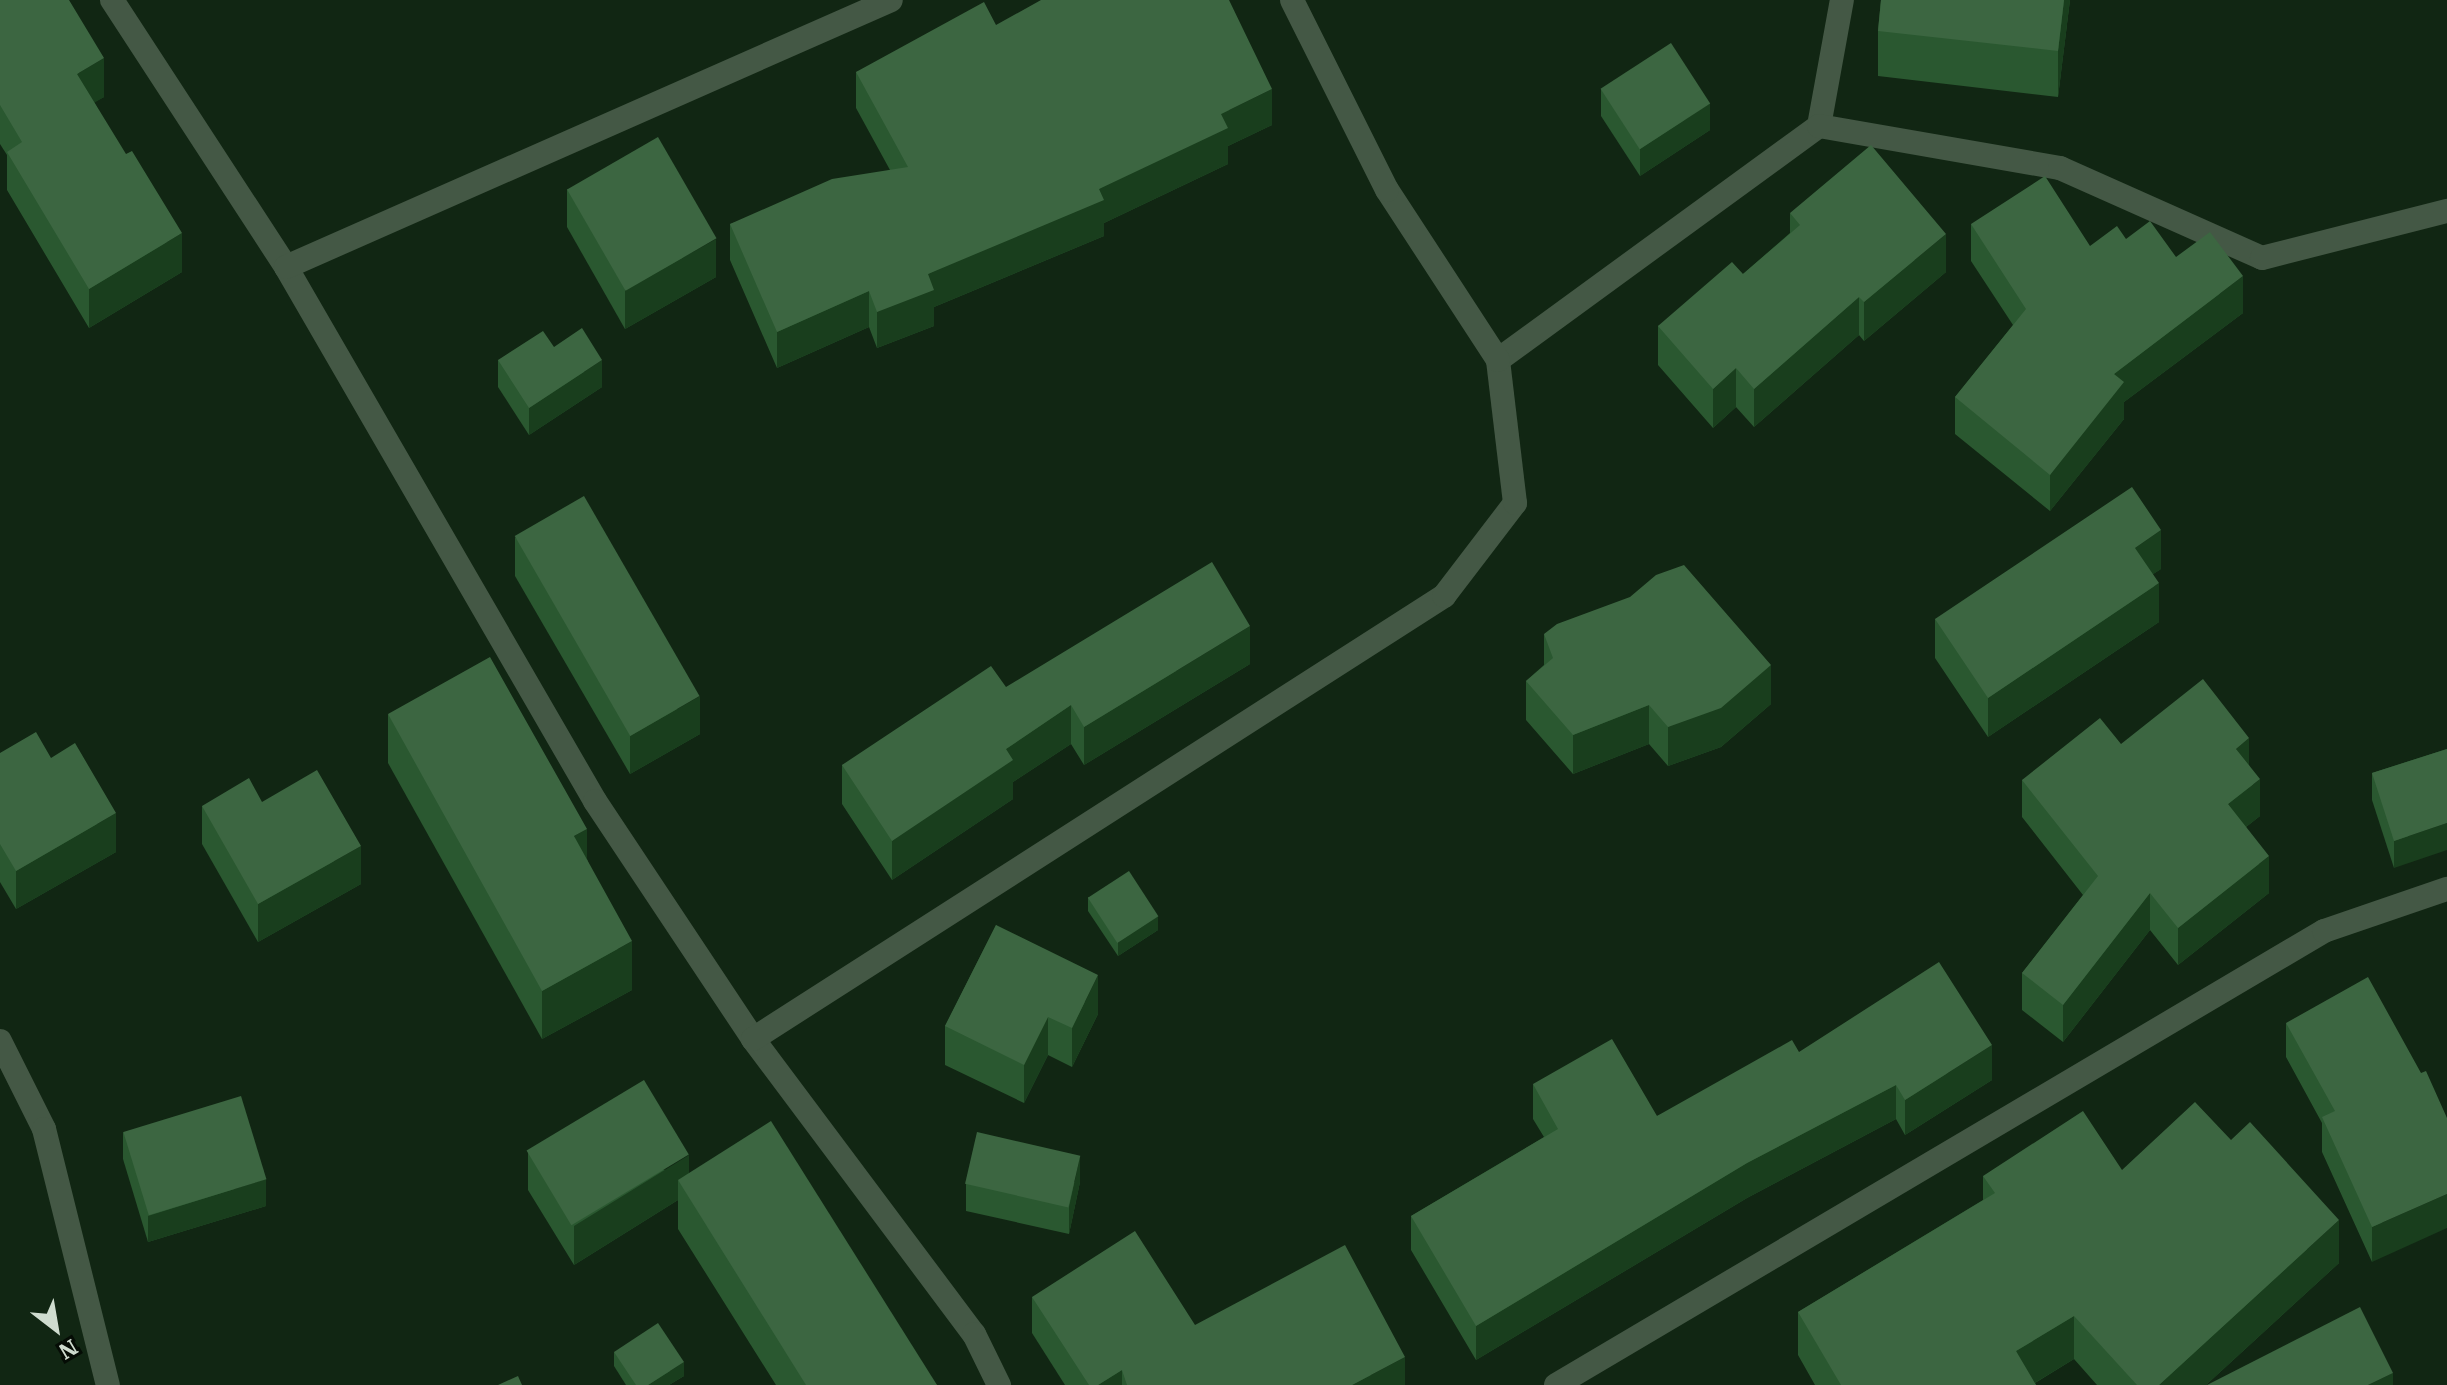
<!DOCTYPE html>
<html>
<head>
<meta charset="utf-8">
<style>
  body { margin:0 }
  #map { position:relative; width:2447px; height:1385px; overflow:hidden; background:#112613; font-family:"IBM Plex Serif",serif }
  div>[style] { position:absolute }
  .minor>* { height:24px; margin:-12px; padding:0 12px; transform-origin:12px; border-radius:12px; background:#445845 }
  .wall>* { inset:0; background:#2a5830 }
  .shaded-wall>* { inset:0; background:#193e1d }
  .building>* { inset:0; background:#3c6641; transform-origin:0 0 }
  span { translate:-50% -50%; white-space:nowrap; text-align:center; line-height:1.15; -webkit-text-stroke:8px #050c05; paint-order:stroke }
  .north { position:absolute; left:16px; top:1289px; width:80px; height:80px; -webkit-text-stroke:6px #050c05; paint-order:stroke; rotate:149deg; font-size:22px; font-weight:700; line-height:32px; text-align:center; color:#cfdccf }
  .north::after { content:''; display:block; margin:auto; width:28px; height:36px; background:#cfdccf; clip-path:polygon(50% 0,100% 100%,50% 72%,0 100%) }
</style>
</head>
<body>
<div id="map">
  <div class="minor">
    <div style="left:112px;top:0;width:319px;rotate:56.9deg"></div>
    <div style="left:286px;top:267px;width:617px;rotate:59.94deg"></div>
    <div style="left:595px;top:801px;width:286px;rotate:56.4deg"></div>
    <div style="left:753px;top:1039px;width:369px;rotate:53.2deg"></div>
    <div style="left:974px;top:1334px;width:57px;rotate:63.9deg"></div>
    <div style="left:1819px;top:126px;width:128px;rotate:-79.7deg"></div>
    <div style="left:286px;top:267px;width:661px;rotate:-23.81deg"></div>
    <div style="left:1498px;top:360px;width:397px;rotate:-36.1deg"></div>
    <div style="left:1819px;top:126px;width:245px;rotate:9.9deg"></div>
    <div style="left:2060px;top:168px;width:221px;rotate:24deg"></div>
    <div style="left:2262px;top:258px;width:191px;rotate:-14.3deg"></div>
    <div style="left:753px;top:1039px;width:821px;rotate:-32.66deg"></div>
    <div style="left:1444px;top:596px;width:117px;rotate:-52.6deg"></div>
    <div style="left:1515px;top:503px;width:144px;rotate:-96.8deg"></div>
    <div style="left:1498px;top:360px;width:203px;rotate:-123.1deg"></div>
    <div style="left:1387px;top:190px;width:212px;rotate:-116.6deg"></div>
    <div style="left:0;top:1041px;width:98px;rotate:63.4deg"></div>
    <div style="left:44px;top:1129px;width:264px;rotate:76deg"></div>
    <div style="left:1556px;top:1385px;width:892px;rotate:-30.59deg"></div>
    <div style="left:2324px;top:931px;width:130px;rotate:-18.9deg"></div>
  </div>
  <div class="wall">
    <div style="clip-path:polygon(0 0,104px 97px,94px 102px,182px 272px,89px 328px,7px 190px,7px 155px,0 144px)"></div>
    <div style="clip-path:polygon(1881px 0,2070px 0,2058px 97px,1878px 76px,1878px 31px)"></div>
    <div style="clip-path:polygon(996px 25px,1272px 125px,1228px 146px,1228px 164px,1104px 223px,1104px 236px,934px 307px,934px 326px,877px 348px,869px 327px,777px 368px,730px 260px,730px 224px,890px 170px,856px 108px,856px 72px)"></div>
    <div style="clip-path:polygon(1601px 89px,1710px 130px,1640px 176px,1601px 116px)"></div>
    <div style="clip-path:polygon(567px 189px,716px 277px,625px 329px,567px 227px)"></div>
    <div style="clip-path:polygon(1790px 213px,1946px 272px,1864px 341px,1859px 335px,1754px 427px,1736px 407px,1713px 428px,1658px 365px,1658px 326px,1743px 274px,1790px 233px)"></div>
    <div style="clip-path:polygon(1971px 224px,2090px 246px,2126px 239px,2176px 257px,2243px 313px,2124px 402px,2124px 419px,2050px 511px,1955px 434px,1955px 397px,2013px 325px,1971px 261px)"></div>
    <div style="clip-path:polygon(554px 347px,602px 387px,529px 435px,498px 387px,498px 360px)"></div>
    <div style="clip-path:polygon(515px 537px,700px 734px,630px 774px,515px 576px)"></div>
    <div style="clip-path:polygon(2161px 569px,2153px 574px,2159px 622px,1988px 737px,1935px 658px,1935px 619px)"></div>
    <div style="clip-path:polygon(1544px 634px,1771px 704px,1721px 747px,1668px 766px,1649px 744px,1573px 774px,1526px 720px,1526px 681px,1544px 665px)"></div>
    <div style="clip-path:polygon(1250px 664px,1084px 765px,1071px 744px,1013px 782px,1013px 799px,892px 880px,842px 804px,842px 765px,1006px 687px)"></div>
    <div style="clip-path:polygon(388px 714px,587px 859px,632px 990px,542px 1039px,388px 763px)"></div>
    <div style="clip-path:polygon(2121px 744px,2249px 765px,2260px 816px,2246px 827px,2269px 893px,2178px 965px,2150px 930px,2063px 1042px,2022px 1010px,2022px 973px,2083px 895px,2022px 817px,2022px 780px)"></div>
    <div style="clip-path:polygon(2447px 749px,2394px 868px,2372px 800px,2372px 773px)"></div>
    <div style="clip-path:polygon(0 753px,51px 758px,116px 852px,16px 909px,0 882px)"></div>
    <div style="clip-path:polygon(262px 802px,361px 884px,258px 942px,202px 844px,202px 806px)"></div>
    <div style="clip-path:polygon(1088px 897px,1158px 930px,1118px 956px,1088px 911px)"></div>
    <div style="clip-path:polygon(996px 925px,1098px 1014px,1072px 1067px,1048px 1055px,1024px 1103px,945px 1065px,945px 1026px)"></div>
    <div style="clip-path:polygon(2286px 1023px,2421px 1073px,2372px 1262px,2322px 1152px,2322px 1123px,2286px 1057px)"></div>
    <div style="clip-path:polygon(1799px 1052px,1992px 1080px,1905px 1135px,1896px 1119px,1747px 1198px,1476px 1360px,1411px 1250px,1411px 1216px,1544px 1137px,1533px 1119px,1533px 1084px,1657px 1116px)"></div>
    <div style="clip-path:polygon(123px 1132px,266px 1206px,148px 1242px,123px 1159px)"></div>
    <div style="clip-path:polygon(528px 1152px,689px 1173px,937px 1385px,776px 1385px,678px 1229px,678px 1200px,574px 1265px,528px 1190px)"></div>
    <div style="clip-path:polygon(2122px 1170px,2339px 1263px,2206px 1385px,2097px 1385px,2074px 1359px,2035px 1383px,2036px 1385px,1815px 1385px,1798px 1355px,1798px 1312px,1983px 1200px,1983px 1176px)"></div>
    <div style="clip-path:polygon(1080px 1182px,1069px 1234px,966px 1211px,966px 1184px)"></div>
    <div style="clip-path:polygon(1032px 1297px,1195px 1325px,1405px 1385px,1065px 1385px,1032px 1333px)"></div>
    <div style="clip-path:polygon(614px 1352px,684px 1376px,669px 1385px,626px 1385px,614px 1366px)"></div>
  </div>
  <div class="shaded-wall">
    <div style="clip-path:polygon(2064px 0,2070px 0,2058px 97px,2058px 51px)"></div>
    <div style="clip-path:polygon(104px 58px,104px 97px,77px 113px,77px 74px)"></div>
    <div style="clip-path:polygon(1272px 89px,1272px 125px,1228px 146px,1228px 164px,1104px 223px,1104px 236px,934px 307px,934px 326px,877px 348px,877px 312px,928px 274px,1099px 189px,1221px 114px)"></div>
    <div style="clip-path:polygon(1710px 103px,1710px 130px,1640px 176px,1640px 149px)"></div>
    <div style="clip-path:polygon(182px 233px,182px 272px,89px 328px,89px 289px)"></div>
    <div style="clip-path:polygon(1946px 234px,1946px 272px,1864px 341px,1864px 302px)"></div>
    <div style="clip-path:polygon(716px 239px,716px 277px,625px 329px,625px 290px)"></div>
    <div style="clip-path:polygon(2243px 276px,2243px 313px,2124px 402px,2124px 419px,2050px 511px,2050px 475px,2114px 374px)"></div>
    <div style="clip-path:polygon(869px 291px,869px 327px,777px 368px,777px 332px)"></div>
    <div style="clip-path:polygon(1859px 297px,1859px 335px,1754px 427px,1754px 389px)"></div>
    <div style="clip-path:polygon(602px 360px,602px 387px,529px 435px,529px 408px)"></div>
    <div style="clip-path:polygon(1736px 368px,1736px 407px,1713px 428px,1713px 389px)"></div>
    <div style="clip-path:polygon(2161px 530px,2161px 569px,2135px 586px,2135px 548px)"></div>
    <div style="clip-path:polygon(2159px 583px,2159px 622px,1988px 737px,1988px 698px)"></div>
    <div style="clip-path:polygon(1250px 626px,1250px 664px,1084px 765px,1084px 727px)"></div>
    <div style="clip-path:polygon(1771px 665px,1771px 704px,1721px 747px,1668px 766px,1668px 727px)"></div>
    <div style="clip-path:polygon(700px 696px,700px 734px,630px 774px,630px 736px)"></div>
    <div style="clip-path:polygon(1071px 705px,1071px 744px,1013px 782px,1013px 799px,892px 880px,892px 841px,1006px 749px)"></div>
    <div style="clip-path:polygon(1649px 705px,1649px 744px,1573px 774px,1573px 735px)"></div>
    <div style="clip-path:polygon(2249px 738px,2249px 775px,2236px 749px)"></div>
    <div style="clip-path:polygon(2260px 779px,2260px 816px,2228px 841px,2228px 804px)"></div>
    <div style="clip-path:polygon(116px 813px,116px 852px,16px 909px,16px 871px)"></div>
    <div style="clip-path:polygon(2447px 823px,2447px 850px,2394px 868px,2394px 841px)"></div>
    <div style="clip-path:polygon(587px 829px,587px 877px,574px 836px)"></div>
    <div style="clip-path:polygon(361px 846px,361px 884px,258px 942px,258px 904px)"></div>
    <div style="clip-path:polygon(2269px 856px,2269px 893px,2178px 965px,2178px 928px)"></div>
    <div style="clip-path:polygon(2150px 893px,2150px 930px,2063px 1042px,2063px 1005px)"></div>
    <div style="clip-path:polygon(1158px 916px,1158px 930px,1118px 956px,1118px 942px)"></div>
    <div style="clip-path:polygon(632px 941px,632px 990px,542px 1039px,542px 991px)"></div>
    <div style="clip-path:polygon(1098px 975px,1098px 1014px,1072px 1067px,1072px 1028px)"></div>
    <div style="clip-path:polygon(1048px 1017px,1048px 1055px,1024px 1103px,1024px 1065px)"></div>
    <div style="clip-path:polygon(1992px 1045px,1992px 1080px,1905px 1135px,1905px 1100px)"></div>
    <div style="clip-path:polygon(1896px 1085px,1896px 1119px,1747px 1198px,1476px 1360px,1476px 1326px,1747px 1163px)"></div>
    <div style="clip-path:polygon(689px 1155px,689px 1193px,678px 1180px,678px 1200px,574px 1265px,574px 1226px)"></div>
    <div style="clip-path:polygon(1080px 1156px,1080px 1182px,1069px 1234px,1069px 1207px)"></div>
    <div style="clip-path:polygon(266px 1179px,266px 1206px,148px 1242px,148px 1216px)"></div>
    <div style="clip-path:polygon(2447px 1194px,2447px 1228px,2372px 1262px,2372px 1227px)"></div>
    <div style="clip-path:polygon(2339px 1220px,2339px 1263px,2206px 1385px,2159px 1385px)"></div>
    <div style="clip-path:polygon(2074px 1316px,2074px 1359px,2031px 1385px,2016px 1351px)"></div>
    <div style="clip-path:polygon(1405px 1357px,1405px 1385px,1352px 1385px)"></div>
    <div style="clip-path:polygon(684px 1362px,684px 1376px,669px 1385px,648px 1385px)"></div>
    <div style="clip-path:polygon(1122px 1370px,1122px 1385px,1098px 1385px)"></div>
    <div style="clip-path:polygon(2393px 1373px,2393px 1385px,2368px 1385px)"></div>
  </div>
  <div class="building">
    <div style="clip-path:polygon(0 0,69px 0,104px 58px,77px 74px,126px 154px,132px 151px,182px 233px,89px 289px,7px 152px,22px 142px,0 105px)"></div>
    <div style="clip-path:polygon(1041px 0,1229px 0,1272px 89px,1221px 114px,1228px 128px,1099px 189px,1104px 200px,928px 274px,934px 290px,877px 312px,869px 291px,777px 332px,730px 224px,832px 179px,908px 167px,856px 72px,984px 2px,996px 25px)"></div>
    <div style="clip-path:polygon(1881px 0,2064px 0,2058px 51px,1878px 31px)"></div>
    <div style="left:1671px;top:43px;width:72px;height:84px;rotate:57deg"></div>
    <div style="left:658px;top:137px;width:117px;height:105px;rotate:60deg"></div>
    <div style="clip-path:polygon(1871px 145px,1946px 234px,1864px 302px,1859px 297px,1754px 389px,1736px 368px,1713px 389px,1658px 326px,1732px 262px,1743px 274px,1800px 225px,1790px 213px)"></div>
    <div style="clip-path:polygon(2045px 176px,2090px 246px,2117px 226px,2126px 239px,2150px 221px,2176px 257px,2210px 232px,2243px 276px,2114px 374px,2124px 382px,2050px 475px,1955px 397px,2026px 309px,1971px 224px)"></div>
    <div style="clip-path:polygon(582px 328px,602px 360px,529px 408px,498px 360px,543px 331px,554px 347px)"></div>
    <div style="clip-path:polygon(2132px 487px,2161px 530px,2135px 548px,2159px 583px,1988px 698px,1935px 619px)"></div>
    <div style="left:584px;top:496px;width:231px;height:80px;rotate:60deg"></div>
    <div style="clip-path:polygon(1212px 562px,1250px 626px,1084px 727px,1071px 705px,1006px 749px,1013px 760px,892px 841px,842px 765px,991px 666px,1006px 687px)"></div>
    <div style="clip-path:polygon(1684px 565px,1771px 665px,1721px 708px,1668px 727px,1649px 705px,1573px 735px,1526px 681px,1553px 658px,1544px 634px,1557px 624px,1630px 597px,1656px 575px)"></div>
    <div style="clip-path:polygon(490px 657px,587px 829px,574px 836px,632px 941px,542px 991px,388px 714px)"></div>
    <div style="clip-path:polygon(2203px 679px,2249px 738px,2236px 749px,2260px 779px,2228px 804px,2269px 856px,2178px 928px,2150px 893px,2063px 1005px,2022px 973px,2098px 876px,2022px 780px,2100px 718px,2121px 744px)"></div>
    <div style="clip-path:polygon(36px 732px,51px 758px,75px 743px,116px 813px,16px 871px,0 844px,0 753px)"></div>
    <div style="clip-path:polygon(2447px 749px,2447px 823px,2394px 841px,2372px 773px)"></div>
    <div style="clip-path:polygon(317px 770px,361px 846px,258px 904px,202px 806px,249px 778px,262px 802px)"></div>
    <div style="left:1129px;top:871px;width:54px;height:49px;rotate:57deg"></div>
    <div style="clip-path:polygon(996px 925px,1098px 975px,1072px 1028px,1048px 1017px,1024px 1065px,945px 1026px)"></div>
    <div style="clip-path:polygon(1939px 962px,1992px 1045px,1905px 1100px,1896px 1085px,1747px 1163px,1476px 1326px,1411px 1216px,1558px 1129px,1533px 1084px,1612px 1039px,1657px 1116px,1792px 1040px,1799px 1052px)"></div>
    <div style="clip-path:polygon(2368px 977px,2421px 1073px,2426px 1071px,2447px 1118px,2447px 1194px,2372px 1227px,2322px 1117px,2335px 1111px,2286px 1023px)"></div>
    <div style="left:644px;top:1080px;width:87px;height:137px;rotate:59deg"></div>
    <div style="left:241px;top:1096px;width:87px;height:123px;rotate:73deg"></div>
    <div style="clip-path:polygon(2195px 1102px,2231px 1140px,2250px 1122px,2339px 1220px,2159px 1385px,2137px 1385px,2074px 1316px,2016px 1351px,2036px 1385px,1841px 1385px,1798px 1312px,1995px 1193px,1983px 1176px,2083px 1111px,2122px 1170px)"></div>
    <div style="clip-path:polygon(771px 1121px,937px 1385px,806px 1385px,678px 1180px)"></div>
    <div style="left:977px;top:1132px;width:106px;height:53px;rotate:13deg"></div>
    <div style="clip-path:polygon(1135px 1231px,1195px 1325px,1345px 1245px,1405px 1357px,1352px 1385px,1127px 1385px,1122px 1370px,1098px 1385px,1089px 1385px,1032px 1297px)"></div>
    <div style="clip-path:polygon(2360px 1307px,2393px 1373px,2368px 1385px,2207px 1385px)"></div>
    <div style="clip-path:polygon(658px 1323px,684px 1362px,648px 1385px,636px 1385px,614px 1352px)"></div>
    <div style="clip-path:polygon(518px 1376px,522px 1385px,498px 1385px)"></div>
  </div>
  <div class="north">N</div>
</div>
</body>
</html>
